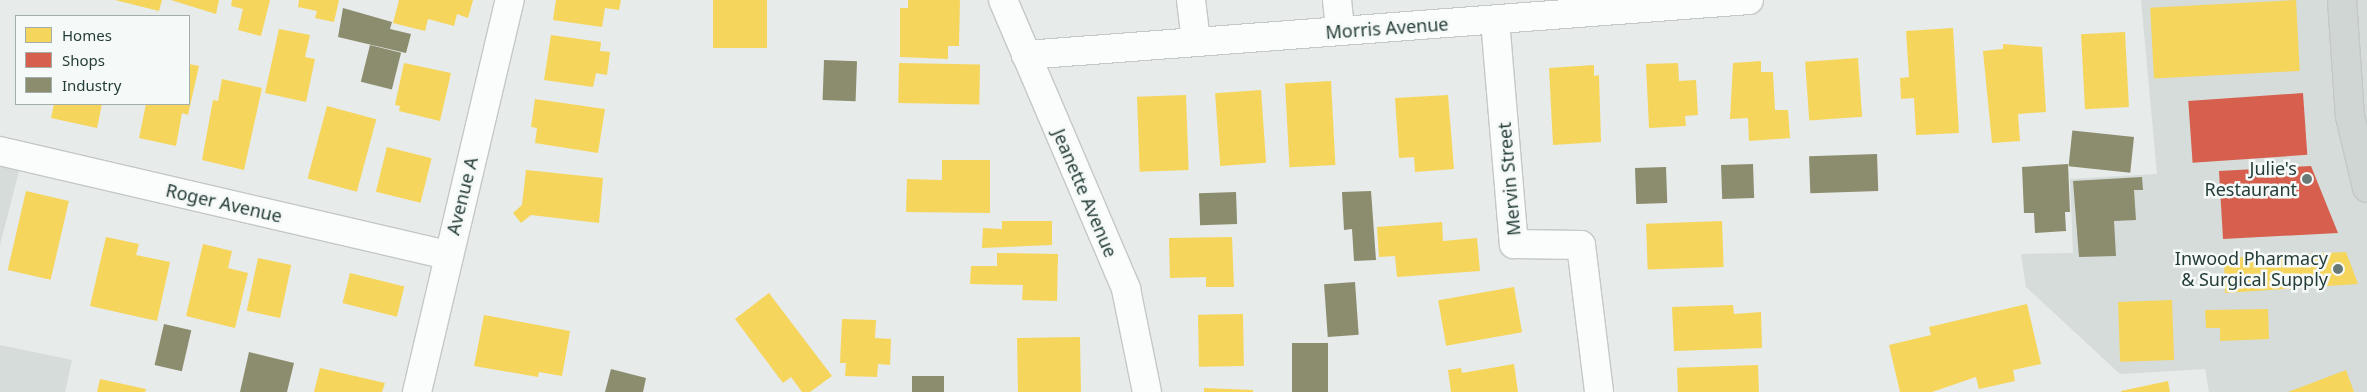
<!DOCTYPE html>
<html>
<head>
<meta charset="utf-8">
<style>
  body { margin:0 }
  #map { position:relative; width:2367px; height:392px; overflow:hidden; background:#e7ebe9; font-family:"Noto Sans",sans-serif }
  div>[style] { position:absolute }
  .built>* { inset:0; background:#d5dcd9 }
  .homes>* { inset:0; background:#f6d55c; transform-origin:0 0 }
  .shops>* { inset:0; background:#d6604d; transform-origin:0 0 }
  .industry>* { inset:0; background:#8c8c6e; transform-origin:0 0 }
  .roads { filter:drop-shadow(1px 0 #c4c8c6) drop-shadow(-1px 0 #c4c8c6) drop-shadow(0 1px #c4c8c6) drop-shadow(0 -1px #c4c8c6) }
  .minor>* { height:28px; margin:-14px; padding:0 14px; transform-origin:14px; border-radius:14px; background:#fbfcfc }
  .major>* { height:28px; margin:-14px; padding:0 14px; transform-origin:14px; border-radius:14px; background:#cfd6d4 }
  .dots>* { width:14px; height:14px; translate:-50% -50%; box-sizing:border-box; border:2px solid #f5f9f8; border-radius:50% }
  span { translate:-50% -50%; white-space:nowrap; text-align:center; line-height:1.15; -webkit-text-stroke:5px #f5f9f8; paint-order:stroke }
  .street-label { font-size:18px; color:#253d38 }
  .poi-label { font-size:18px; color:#253d38 }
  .right { translate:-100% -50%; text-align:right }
  .legend { position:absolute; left:15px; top:15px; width:175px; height:90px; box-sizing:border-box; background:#f5f9f8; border:1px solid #a2aeab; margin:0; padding:6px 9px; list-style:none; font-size:15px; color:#253d38 }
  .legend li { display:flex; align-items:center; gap:10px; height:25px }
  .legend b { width:25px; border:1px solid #a2aeab }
</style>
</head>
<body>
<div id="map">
  <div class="built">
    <div style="clip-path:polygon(2141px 0,2367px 0,2367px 392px,2209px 392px,2205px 369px,2120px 374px,2026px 287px,2021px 254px,2073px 253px,2070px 179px,2157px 174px)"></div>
    <div style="clip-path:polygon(0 159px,21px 163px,0 245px)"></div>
    <div style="clip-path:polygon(0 345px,72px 360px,65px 392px,0 392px)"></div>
  </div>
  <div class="homes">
    <div style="clip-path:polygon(115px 0,162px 0,159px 11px)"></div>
    <div style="clip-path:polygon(171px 0,219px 0,216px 14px)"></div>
    <div style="clip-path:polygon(232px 0,270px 0,261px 36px,238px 30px,243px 9px,231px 6px)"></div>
    <div style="clip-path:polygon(299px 0,339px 0,334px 22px,315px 18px,317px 11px,298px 7px)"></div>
    <div style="clip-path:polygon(399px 0,473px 0,468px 18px,457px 14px,454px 26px,428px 19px,425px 31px,393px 23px)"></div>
    <div style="clip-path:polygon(556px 0,621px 0,619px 10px,605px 8px,602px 27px,553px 20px)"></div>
    <div style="left:713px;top:0;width:54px;height:48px"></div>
    <div style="clip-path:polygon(908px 0,960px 0,959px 46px,948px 46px,948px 59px,900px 57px,900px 8px,908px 8px)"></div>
    <div style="left:2296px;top:0;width:71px;height:146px;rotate:87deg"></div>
    <div style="clip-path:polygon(1953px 28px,1959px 133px,1916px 135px,1914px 98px,1901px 99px,1900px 78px,1909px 77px,1906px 31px)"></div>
    <div style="clip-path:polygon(279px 29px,310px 35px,305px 57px,315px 59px,306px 102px,265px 93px)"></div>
    <div style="left:2125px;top:32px;width:75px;height:44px;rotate:87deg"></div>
    <div style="clip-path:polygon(551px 35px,601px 42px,600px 51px,610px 52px,607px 75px,596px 73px,593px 87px,544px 80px)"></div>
    <div style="clip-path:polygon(2003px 44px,2042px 47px,2046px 112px,2018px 114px,2020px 141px,1992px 143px,1983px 51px,2003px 49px)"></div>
    <div style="left:1858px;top:58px;width:59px;height:53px;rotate:86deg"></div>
    <div style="clip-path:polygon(1761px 61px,1761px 72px,1773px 72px,1775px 110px,1788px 110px,1790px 138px,1749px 141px,1748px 118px,1730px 119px,1733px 63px)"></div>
    <div style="clip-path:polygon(404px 63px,451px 73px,440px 121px,399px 111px,400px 106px,395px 105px)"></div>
    <div style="left:899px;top:63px;width:81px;height:40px;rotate:1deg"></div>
    <div style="clip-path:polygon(1678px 63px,1679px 81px,1696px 80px,1698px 115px,1685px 116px,1686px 126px,1649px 128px,1646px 64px)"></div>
    <div style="clip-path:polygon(189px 64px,199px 66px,188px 115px,182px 113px,176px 146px,139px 138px,146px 104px,189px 104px)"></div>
    <div style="clip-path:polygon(1594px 65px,1594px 76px,1599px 75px,1601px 142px,1553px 145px,1549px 68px)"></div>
    <div style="clip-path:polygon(222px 79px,262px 88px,244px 170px,202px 160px,213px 100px,218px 101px)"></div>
    <div style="left:1331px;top:81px;width:84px;height:46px;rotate:87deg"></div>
    <div style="left:1261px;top:90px;width:73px;height:46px;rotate:86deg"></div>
    <div style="left:1186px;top:95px;width:75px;height:49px;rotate:88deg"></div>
    <div style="clip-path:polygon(1448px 95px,1454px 169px,1415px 172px,1414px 157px,1399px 158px,1395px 98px)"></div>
    <div style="clip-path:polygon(535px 99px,605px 109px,598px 153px,535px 143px,537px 128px,531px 127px)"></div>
    <div style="clip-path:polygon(54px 104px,102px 104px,97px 128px,51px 118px)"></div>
    <div style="left:327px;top:106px;width:51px;height:75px;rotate:15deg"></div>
    <div style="left:387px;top:147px;width:46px;height:46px;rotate:14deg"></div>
    <div style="clip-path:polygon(942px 160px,990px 160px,990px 213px,906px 212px,907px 179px,942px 180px)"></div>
    <div style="clip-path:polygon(526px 170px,603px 178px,599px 223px,531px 215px,521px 223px,513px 213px,522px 205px)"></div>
    <div style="left:26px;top:191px;width:44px;height:81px;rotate:13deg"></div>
    <div style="clip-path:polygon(1002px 221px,1052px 221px,1052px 245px,982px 248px,983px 228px,1002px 229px)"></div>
    <div style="left:1722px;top:221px;width:46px;height:76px;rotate:88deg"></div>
    <div style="clip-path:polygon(1442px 222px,1443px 241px,1477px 238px,1480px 271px,1397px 277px,1395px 256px,1379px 257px,1377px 227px)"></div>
    <div style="clip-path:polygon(106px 237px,139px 244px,136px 255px,170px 262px,157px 321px,90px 306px)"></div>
    <div style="clip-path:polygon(1232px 237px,1234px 287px,1206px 287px,1206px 277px,1170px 278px,1169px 238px)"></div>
    <div style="clip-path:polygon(203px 244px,232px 251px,228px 268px,248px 273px,235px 328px,186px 316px)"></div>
    <div style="clip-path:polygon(2346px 252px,2358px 284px,2225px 293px,2224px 258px)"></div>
    <div style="clip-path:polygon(997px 253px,1058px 254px,1057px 301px,1022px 300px,1023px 285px,970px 284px,971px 266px,997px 266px)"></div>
    <div style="left:258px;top:258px;width:34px;height:54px;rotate:12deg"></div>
    <div style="left:350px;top:273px;width:56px;height:31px;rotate:14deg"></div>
    <div style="left:1514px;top:287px;width:46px;height:77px;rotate:80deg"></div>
    <div style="clip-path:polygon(769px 293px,832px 376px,810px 392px,802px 392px,791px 377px,783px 383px,735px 319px)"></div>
    <div style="left:2172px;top:300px;width:60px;height:54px;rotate:88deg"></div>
    <div style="clip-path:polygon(2027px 304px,2041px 364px,2013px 370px,2015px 381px,1979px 389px,1976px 377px,1932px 392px,1900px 392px,1889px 345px,1931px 335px,1929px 327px)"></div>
    <div style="clip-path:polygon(1733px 305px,1734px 314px,1761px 312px,1762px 348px,1674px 351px,1672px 307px)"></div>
    <div style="clip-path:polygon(2268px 309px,2269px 339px,2220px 341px,2220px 328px,2206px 328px,2205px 310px)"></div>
    <div style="left:1243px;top:314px;width:52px;height:45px;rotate:89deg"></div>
    <div style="clip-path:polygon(484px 315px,570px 331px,562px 376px,539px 372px,538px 377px,474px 366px)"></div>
    <div style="clip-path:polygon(842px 319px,876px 320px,875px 338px,891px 339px,890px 365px,878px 364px,877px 377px,845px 376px,846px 363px,840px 363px)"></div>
    <div style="left:1080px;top:337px;width:55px;height:63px;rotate:89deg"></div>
    <div style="clip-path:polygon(1514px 364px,1518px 392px,1451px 392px,1448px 370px,1461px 368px,1462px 373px)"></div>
    <div style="left:1758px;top:365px;width:27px;height:81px;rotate:88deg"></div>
    <div style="clip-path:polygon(320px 368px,385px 383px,382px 392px,314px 392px)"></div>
    <div style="clip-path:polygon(2346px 370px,2354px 392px,2288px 392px)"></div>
    <div style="clip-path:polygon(100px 379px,146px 389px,145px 392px,97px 392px)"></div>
    <div style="clip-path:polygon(2168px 381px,2170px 392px,2121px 392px,2121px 391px)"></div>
    <div style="clip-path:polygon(1204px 388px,1253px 390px,1253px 392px,1204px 392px)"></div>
  </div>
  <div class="shops">
    <div style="left:2303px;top:93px;width:62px;height:115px;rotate:86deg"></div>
    <div style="clip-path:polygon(2311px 166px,2338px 233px,2223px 239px,2219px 171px)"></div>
  </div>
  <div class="industry">
    <div style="clip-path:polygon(343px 8px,392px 22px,390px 29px,411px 34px,406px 53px,338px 37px)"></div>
    <div style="left:370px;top:45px;width:32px;height:38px;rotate:14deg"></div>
    <div style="left:824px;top:60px;width:33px;height:40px;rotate:2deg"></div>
    <div style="left:2134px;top:137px;width:36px;height:62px;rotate:96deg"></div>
    <div style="left:1877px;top:154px;width:37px;height:68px;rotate:88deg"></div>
    <div style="left:1753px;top:164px;width:34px;height:32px;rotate:88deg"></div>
    <div style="clip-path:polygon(2068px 164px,2070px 212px,2065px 212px,2066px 231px,2035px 233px,2034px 213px,2024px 213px,2022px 167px)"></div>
    <div style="left:1666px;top:167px;width:36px;height:31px;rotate:88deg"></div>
    <div style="clip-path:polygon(2142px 177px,2143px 190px,2134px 190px,2136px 220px,2114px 221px,2116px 256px,2079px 257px,2073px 181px)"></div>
    <div style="clip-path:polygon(1371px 191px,1376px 260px,1354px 261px,1352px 229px,1344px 230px,1342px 192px)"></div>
    <div style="left:1236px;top:192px;width:32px;height:37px;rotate:88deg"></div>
    <div style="left:1355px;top:282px;width:53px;height:31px;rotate:86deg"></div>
    <div style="left:164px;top:324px;width:28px;height:42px;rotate:13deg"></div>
    <div style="left:1292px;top:343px;width:36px;height:49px"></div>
    <div style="clip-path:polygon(249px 352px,294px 363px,287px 392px,240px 392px)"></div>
    <div style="clip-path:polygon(611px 369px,646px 378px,643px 392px,605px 392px)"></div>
    <div style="left:944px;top:376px;width:16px;height:32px;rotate:90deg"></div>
  </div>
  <div class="roads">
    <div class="minor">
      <div style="left:1003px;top:0;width:314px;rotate:66.9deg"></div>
      <div style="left:1126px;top:289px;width:105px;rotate:78.5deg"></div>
      <div style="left:1191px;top:0;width:42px;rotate:83.2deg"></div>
      <div style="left:1337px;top:0;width:31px;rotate:84deg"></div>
      <div style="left:1495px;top:20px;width:225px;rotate:85.2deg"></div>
      <div style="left:1514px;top:244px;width:67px;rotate:0.9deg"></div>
      <div style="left:1581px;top:245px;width:148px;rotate:83deg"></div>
      <div style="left:1026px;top:55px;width:725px;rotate:-4.35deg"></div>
      <div style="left:0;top:151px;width:460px;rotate:13.1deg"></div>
      <div style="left:417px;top:392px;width:403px;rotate:-76.7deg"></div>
    </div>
    <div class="major">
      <div style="left:2342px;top:0;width:116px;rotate:86.1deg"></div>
      <div style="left:2350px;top:116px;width:74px;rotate:76.7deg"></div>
    </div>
  </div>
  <div class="dots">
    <div style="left:2307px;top:179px;background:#697a76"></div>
    <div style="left:2338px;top:269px;background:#697a76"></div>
  </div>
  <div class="street-label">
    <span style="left:1387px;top:28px;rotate:-4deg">Morris Avenue</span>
    <span style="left:1509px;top:179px;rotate:-95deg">Mervin Street</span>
    <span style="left:1085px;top:193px;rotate:67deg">Jeanette Avenue</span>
    <span style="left:462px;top:196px;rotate:-76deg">Avenue A</span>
    <span style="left:224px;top:203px;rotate:13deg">Roger Avenue</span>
  </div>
  <div class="poi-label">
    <span class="right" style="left:2297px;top:179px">Julie's<br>Restaurant</span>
    <span class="right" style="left:2328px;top:269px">Inwood Pharmacy<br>&amp; Surgical Supply</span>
  </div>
  <ul class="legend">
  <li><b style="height:14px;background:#f6d55c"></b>Homes</li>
  <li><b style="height:14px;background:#d6604d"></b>Shops</li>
  <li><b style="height:14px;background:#8c8c6e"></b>Industry</li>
  </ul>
</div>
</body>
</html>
